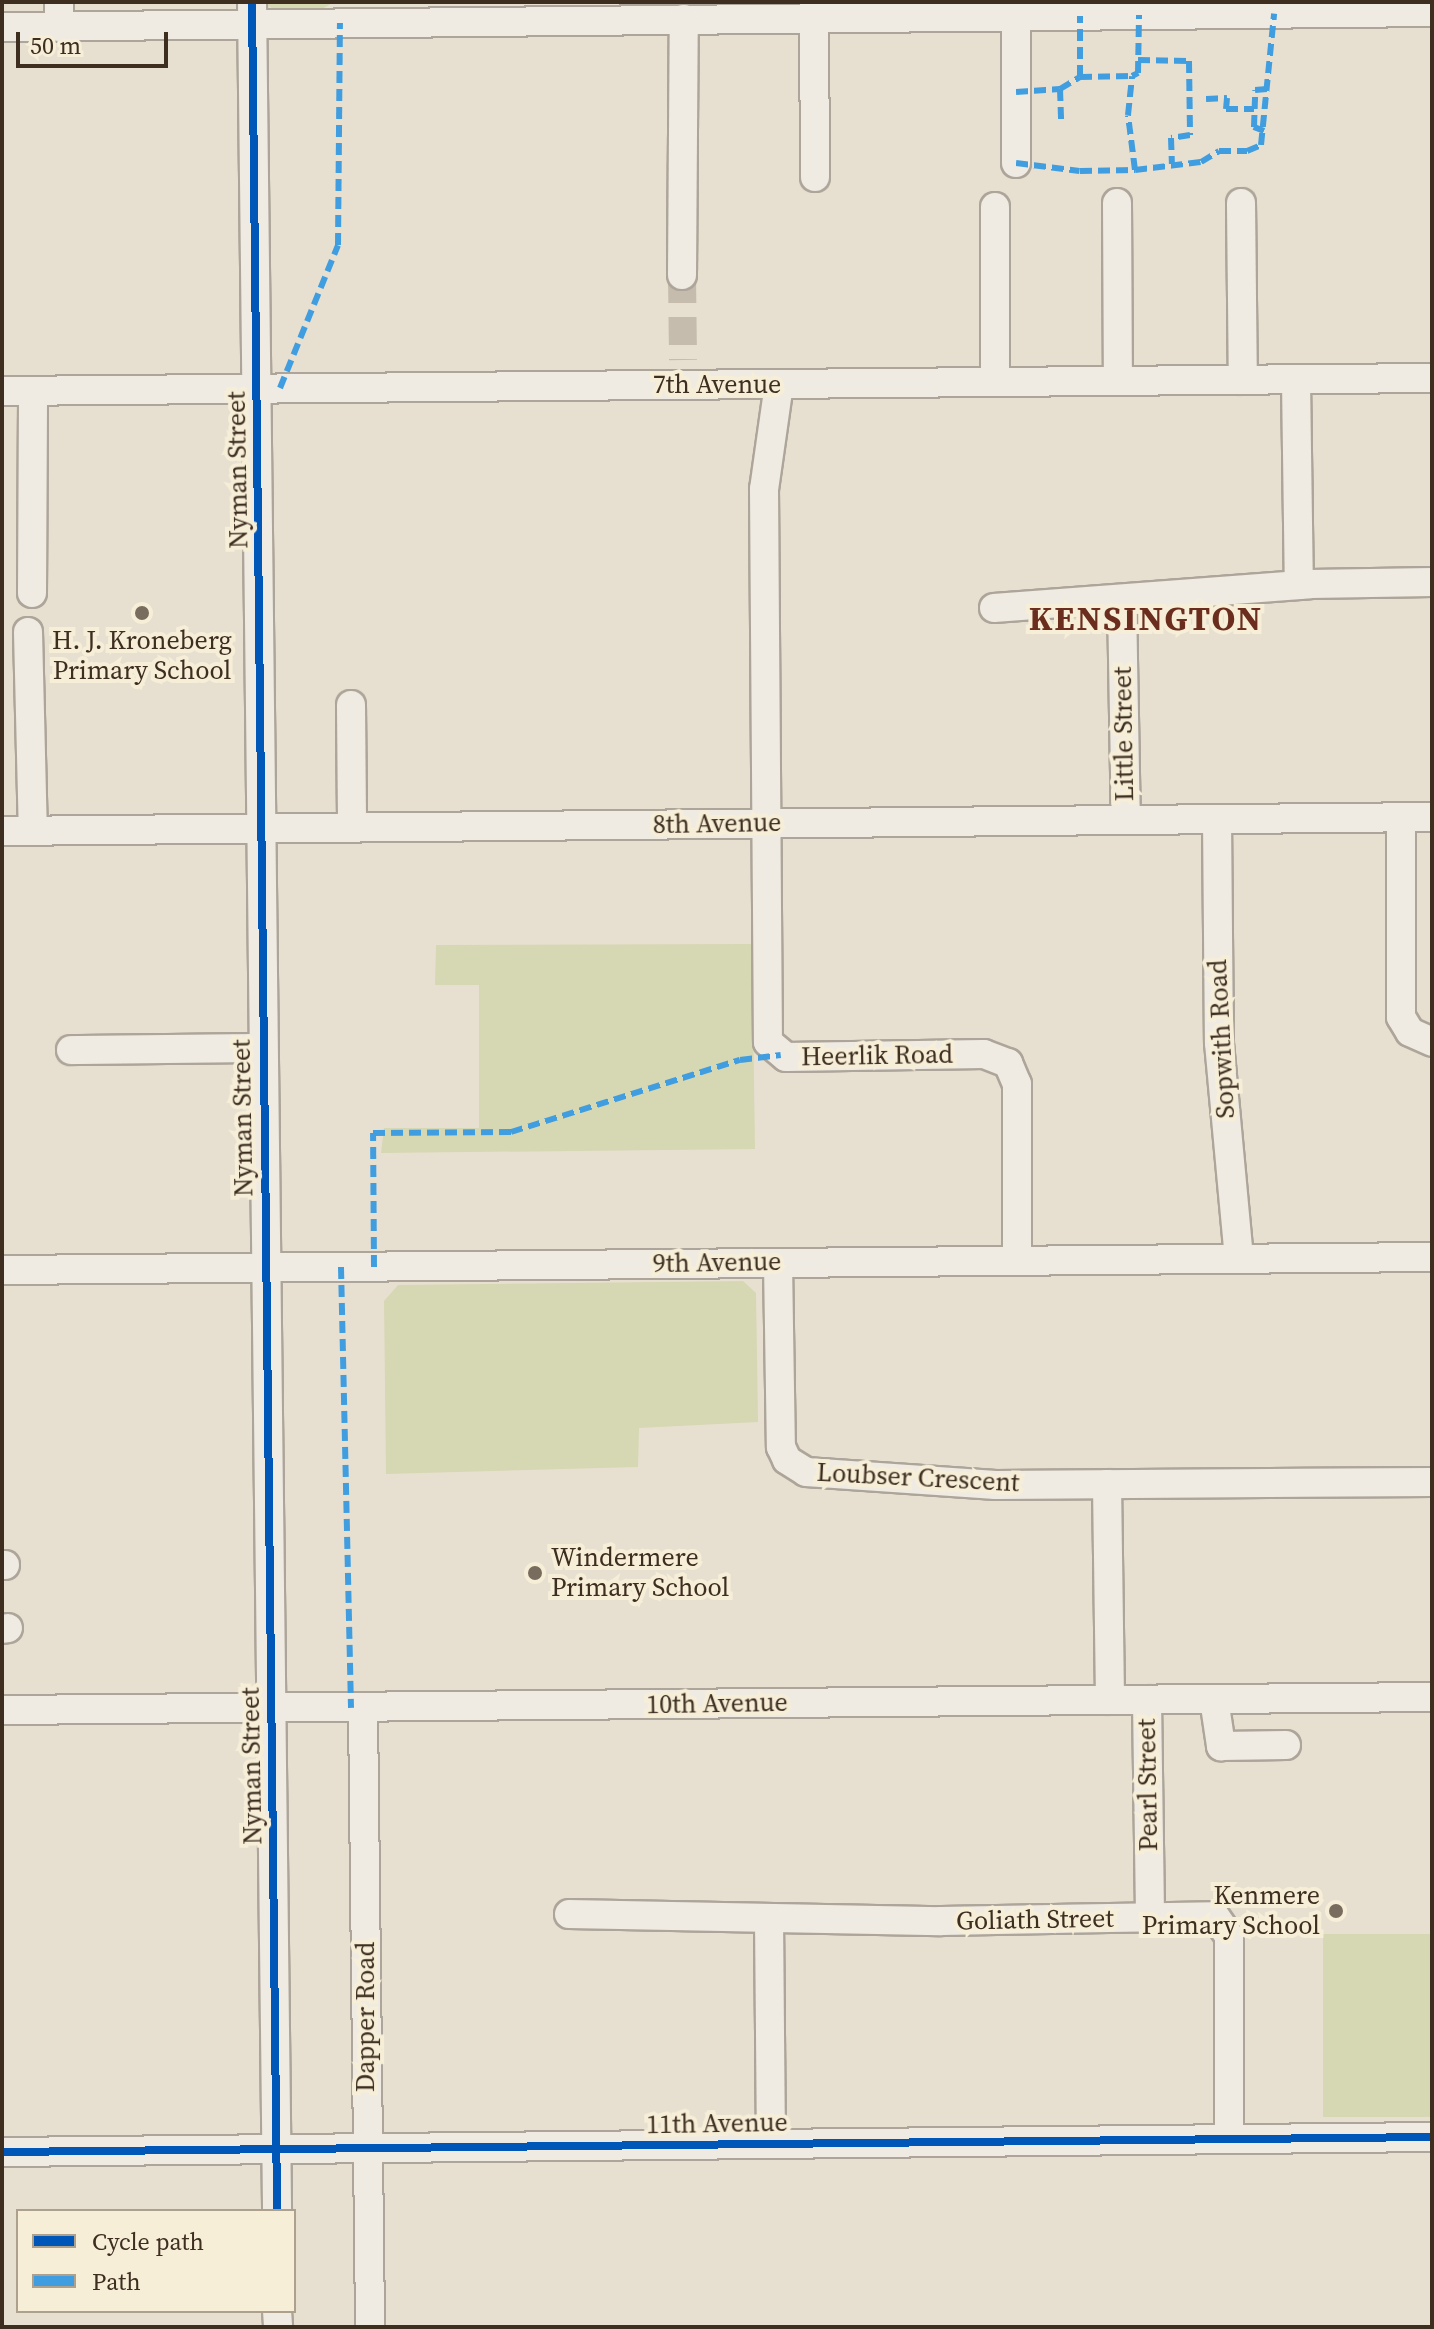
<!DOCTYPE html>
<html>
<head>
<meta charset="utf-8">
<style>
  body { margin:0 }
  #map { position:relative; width:1434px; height:2329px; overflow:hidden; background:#e7e0d1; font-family:"Source Serif 4",serif }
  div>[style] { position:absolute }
  .green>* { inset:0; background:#d6d7b3; transform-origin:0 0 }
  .minor-tunnel>* { height:28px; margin-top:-14px; transform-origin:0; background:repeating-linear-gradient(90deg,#c5bcae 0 28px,transparent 0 42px) }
  .roads { filter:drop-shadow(2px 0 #ada599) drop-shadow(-2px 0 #ada599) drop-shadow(0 2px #ada599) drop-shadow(0 -2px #ada599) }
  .minor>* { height:28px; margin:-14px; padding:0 14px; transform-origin:14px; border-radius:14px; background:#efebe3 }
  .quiet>* { height:6px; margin-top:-3px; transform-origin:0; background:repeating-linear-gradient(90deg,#3f9de0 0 12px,transparent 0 18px) }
  .cycleway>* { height:8px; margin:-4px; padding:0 4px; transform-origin:4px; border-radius:4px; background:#0057b8 }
  .dots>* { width:22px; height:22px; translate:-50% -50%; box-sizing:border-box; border:4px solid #f7eed8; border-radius:50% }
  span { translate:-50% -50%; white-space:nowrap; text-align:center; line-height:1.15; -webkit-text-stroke:8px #f7eed8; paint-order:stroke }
  .street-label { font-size:26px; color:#3d2e20 }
  .poi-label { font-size:26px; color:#3d2e20 }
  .left { translate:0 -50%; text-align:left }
  .right { translate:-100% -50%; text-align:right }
  .district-label { font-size:34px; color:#6b2e1e; font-weight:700; letter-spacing:2px }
  .frame { position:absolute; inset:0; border:4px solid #3d2e20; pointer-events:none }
  .legend { position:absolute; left:16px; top:2209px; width:280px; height:104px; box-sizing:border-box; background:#f7eed8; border:2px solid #ada18e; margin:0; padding:10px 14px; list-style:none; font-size:24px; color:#3d2e20 }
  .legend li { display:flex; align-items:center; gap:16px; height:40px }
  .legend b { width:40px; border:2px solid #ada18e }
  .scale { position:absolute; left:16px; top:32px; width:152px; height:36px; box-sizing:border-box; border:4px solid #3d2e20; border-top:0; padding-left:10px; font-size:24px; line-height:28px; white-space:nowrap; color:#3d2e20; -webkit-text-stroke:6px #f7eed8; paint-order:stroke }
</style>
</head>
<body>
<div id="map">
  <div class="green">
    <div style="clip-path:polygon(264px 2px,334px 2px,319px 11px,275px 11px)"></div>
    <div style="clip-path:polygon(752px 944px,755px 1149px,381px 1153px,384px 1128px,479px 1128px,479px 985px,435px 985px,436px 945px)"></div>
    <div style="clip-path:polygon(743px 1281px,756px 1293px,758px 1422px,639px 1428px,638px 1467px,386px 1474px,384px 1301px,398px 1285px)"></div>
    <div style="left:1432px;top:1934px;width:183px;height:109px;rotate:90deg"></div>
  </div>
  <div class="minor-tunnel">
    <div style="left:682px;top:275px;width:85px;rotate:89.3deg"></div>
  </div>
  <div class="roads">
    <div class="minor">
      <div style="left:59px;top:2px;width:25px;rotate:90deg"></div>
      <div style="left:252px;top:2px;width:2209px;rotate:89.35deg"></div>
      <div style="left:814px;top:2px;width:175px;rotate:89.7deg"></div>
      <div style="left:1016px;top:16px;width:147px;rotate:90deg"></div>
      <div style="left:2px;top:27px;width:1430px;rotate:-0.6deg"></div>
      <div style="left:1117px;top:203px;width:178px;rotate:89.7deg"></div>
      <div style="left:1241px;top:203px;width:177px;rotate:89.4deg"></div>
      <div style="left:682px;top:275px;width:256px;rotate:-89.6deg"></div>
      <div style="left:1296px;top:380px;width:205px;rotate:89.2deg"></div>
      <div style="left:995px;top:382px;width:175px;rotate:-90deg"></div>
      <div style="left:779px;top:384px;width:106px;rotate:98.1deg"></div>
      <div style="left:764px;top:489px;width:553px;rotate:89.59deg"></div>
      <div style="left:768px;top:1042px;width:23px;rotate:40deg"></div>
      <div style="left:786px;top:1057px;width:198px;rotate:-0.9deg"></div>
      <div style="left:984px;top:1054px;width:26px;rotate:21deg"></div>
      <div style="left:1008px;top:1063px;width:23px;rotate:67deg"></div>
      <div style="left:1017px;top:1084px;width:177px;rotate:90deg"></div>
      <div style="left:2px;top:391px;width:1430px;rotate:-0.52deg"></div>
      <div style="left:32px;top:593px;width:202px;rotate:-89.7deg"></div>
      <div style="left:1122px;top:601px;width:219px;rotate:89deg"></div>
      <div style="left:994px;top:608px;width:317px;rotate:-4.3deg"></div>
      <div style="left:1310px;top:584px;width:122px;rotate:-0.9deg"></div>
      <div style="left:28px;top:632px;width:198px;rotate:88.6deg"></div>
      <div style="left:351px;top:705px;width:123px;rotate:89.5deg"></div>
      <div style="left:1401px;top:817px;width:200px;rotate:90deg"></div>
      <div style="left:1401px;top:1017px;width:17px;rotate:59deg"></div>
      <div style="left:1410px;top:1032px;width:24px;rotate:24deg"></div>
      <div style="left:1217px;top:819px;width:224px;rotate:89.5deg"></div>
      <div style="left:1219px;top:1043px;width:217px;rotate:84.7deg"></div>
      <div style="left:2px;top:831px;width:1430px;rotate:-0.56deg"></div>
      <div style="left:71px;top:1050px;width:192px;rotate:-0.6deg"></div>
      <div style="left:778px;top:1263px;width:184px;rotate:89.1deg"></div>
      <div style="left:781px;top:1447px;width:14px;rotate:65deg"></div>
      <div style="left:787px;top:1460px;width:22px;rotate:32deg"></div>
      <div style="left:806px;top:1472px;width:190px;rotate:3.9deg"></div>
      <div style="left:996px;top:1485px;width:436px;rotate:-0.4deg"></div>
      <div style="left:2px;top:1270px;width:1430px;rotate:-0.52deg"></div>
      <div style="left:1107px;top:1484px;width:216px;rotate:89.2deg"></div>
      <div style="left:2px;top:1565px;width:3px"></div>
      <div style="left:2px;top:1629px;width:6px;rotate:-9deg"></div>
      <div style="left:1214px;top:1699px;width:48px;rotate:81.5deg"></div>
      <div style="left:1221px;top:1746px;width:65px;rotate:-0.9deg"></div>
      <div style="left:1147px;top:1700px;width:217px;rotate:89.2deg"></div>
      <div style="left:363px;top:1708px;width:619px;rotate:89.35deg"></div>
      <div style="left:2px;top:1710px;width:1430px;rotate:-0.52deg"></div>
      <div style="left:569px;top:1914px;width:372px;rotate:1.1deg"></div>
      <div style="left:941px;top:1921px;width:274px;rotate:-1deg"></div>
      <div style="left:1215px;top:1916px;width:24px;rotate:55deg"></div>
      <div style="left:1229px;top:1936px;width:203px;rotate:90deg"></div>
      <div style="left:769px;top:1918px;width:225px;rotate:89.5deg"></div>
      <div style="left:2px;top:2152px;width:1430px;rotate:-0.6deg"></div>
      <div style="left:277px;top:2311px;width:16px;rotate:86deg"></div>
    </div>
  </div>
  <div class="quiet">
    <div style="left:1138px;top:60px;width:51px;rotate:1.1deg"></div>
    <div style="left:1189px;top:61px;width:74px;rotate:89.2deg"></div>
    <div style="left:1190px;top:135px;width:19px;rotate:171deg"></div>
    <div style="left:1171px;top:138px;width:26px;rotate:88deg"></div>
    <div style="left:1080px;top:77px;width:61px;rotate:-90deg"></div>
    <div style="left:1060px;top:89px;width:34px;rotate:88deg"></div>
    <div style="left:1016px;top:92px;width:44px;rotate:-3.9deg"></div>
    <div style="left:1060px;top:89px;width:23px;rotate:-31deg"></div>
    <div style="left:1080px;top:77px;width:52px;rotate:-1.1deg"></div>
    <div style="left:1206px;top:99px;width:21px;rotate:-3deg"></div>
    <div style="left:1227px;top:98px;width:11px;rotate:95deg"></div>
    <div style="left:1226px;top:109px;width:28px"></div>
    <div style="left:1264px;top:131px;width:11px;rotate:-158deg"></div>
    <div style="left:1254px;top:127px;width:37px;rotate:-88deg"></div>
    <div style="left:1255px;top:90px;width:12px;rotate:-5deg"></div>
    <div style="left:1016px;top:163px;width:64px;rotate:7.1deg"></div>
    <div style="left:1080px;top:171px;width:55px;rotate:-1deg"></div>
    <div style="left:1135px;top:170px;width:66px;rotate:-6.9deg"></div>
    <div style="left:1201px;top:162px;width:21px;rotate:-31deg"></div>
    <div style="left:1219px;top:151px;width:28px"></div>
    <div style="left:1247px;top:151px;width:15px;rotate:-23deg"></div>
    <div style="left:1261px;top:145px;width:132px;rotate:-84.3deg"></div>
    <div style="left:1135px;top:170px;width:55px;rotate:-97.3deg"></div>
    <div style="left:1128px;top:115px;width:39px;rotate:-84deg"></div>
    <div style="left:1132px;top:76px;width:7px;rotate:-27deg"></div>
    <div style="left:1138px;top:73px;width:58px;rotate:-89deg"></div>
    <div style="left:280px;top:388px;width:154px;rotate:-67.9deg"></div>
    <div style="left:338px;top:245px;width:222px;rotate:-89.5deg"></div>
    <div style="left:341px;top:1267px;width:441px;rotate:88.7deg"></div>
    <div style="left:374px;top:1267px;width:134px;rotate:-90.4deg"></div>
    <div style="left:373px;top:1133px;width:138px;rotate:-0.4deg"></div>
    <div style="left:511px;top:1132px;width:240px;rotate:-17.5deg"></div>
    <div style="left:740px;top:1060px;width:41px;rotate:-7deg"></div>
  </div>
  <div class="cycleway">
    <div style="left:252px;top:2px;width:2209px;rotate:89.35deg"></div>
    <div style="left:2px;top:2152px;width:1430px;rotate:-0.6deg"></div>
  </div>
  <div class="dots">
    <div style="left:142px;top:613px;background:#786c5e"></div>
    <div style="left:535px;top:1573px;background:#786c5e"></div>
    <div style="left:1336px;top:1911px;background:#786c5e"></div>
  </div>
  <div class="street-label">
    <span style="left:717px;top:385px">7th Avenue</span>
    <span style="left:238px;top:470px;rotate:-91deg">Nyman Street</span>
    <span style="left:1124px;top:734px;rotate:-91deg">Little Street</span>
    <span style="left:717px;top:824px;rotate:-1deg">8th Avenue</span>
    <span style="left:1222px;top:1039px;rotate:-93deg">Sopwith Road</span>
    <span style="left:877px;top:1056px;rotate:-1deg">Heerlik Road</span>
    <span style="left:243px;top:1118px;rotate:-91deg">Nyman Street</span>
    <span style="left:717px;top:1263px;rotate:-1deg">9th Avenue</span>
    <span style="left:918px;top:1478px;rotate:3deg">Loubser Crescent</span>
    <span style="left:717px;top:1704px;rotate:-1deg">10th Avenue</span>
    <span style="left:252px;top:1766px;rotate:-91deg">Nyman Street</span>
    <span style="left:1148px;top:1785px;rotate:-91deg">Pearl Street</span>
    <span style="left:1035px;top:1920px;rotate:-1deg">Goliath Street</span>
    <span style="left:366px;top:2017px;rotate:-90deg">Dapper Road</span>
    <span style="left:717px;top:2124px;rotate:-1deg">11th Avenue</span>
  </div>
  <div class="poi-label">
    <span style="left:142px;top:656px">H. J. Kroneberg<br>Primary School</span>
    <span class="left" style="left:551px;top:1573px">Windermere<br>Primary School</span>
    <span class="right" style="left:1320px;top:1911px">Kenmere<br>Primary School</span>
  </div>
  <div class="district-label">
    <span style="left:1146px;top:619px">KENSINGTON</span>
  </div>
  <div class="frame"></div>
  <ul class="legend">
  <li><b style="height:10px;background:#0057b8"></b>Cycle path</li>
  <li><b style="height:10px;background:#3f9de0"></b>Path</li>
  </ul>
  <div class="scale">50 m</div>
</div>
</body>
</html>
